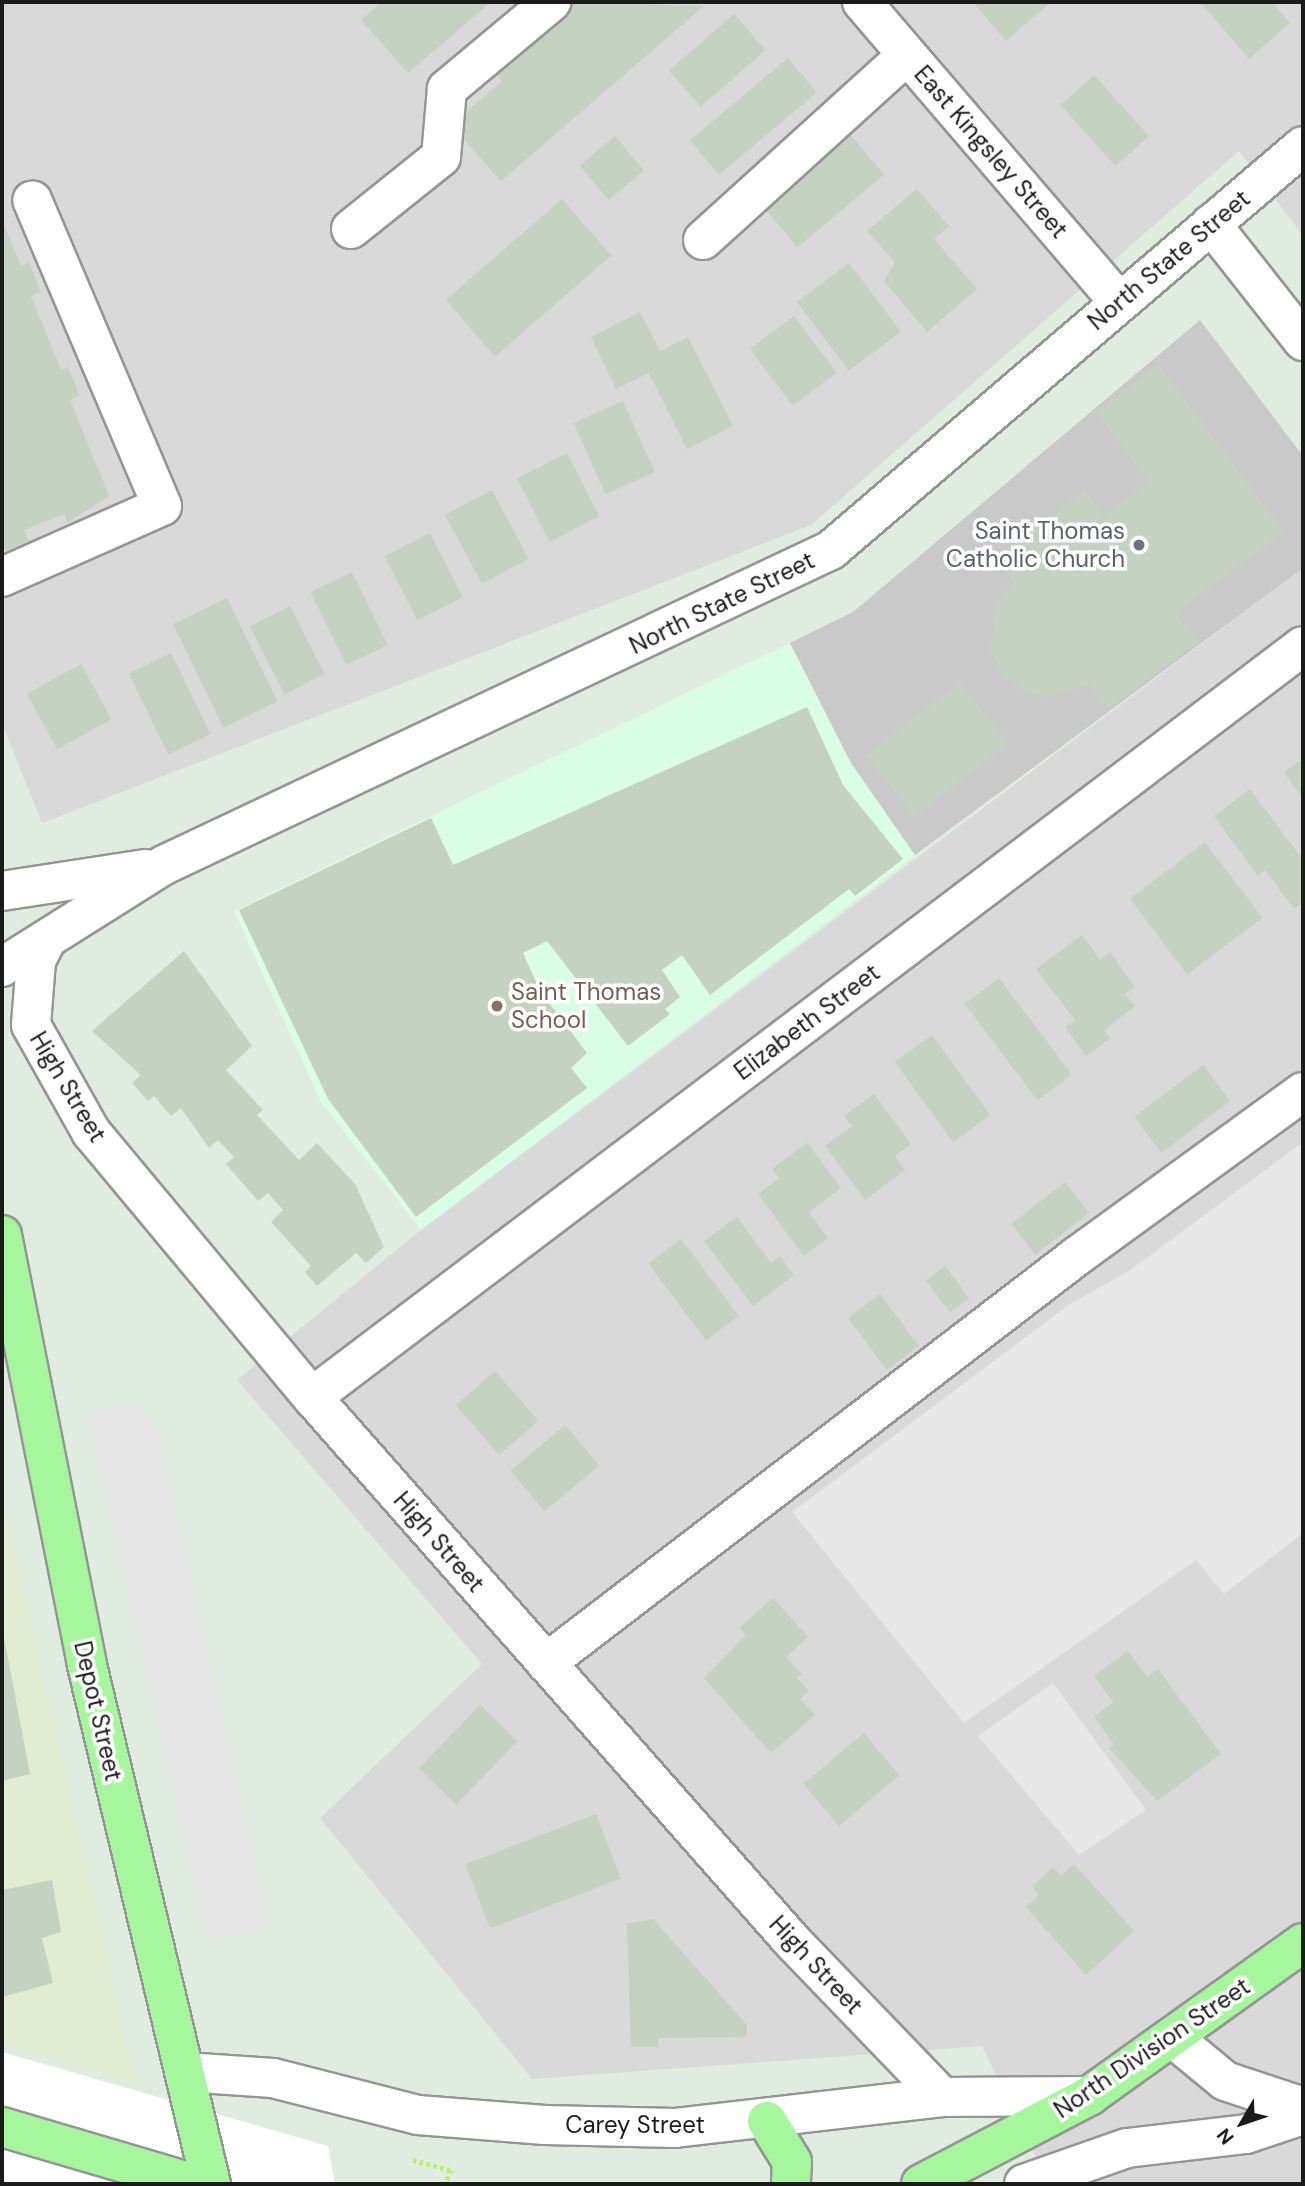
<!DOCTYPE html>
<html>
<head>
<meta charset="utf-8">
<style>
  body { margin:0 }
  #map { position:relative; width:1305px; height:2186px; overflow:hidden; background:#e1ece1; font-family:"DM Sans",sans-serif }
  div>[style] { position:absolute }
  .residential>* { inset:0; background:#d8d9d8 }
  .commercial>* { inset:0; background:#e2ecd0 }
  .education>* { inset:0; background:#d9fde5 }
  .religious>* { inset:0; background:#c9c9c9 }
  .parking>* { inset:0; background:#e7e7e7 }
  .pier>* { inset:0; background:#fff }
  .building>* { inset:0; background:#c5d2c2; transform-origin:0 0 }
  .path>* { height:4.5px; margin-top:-2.25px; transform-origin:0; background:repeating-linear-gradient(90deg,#b7f16d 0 3.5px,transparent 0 7px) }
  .roads { filter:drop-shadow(2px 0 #959595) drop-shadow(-2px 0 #959595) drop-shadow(0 2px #959595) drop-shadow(0 -2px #959595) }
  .minor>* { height:38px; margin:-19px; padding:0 19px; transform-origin:19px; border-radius:19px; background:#fff }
  .major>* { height:38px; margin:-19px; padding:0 19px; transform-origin:19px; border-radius:19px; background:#a5f69c }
  .dots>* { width:19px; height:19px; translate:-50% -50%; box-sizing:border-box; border:4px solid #fff; border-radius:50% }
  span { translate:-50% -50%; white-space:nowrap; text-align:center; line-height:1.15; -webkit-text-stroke:7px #fff; paint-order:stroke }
  .street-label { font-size:24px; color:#1b1b1b }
  .worship-label { font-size:24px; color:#5b616d }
  .right { translate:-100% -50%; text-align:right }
  .education-label { font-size:24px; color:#785e54 }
  .left { translate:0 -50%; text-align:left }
  .frame { position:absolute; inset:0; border:4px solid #1b1b1b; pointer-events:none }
  .north { position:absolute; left:1207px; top:2088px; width:70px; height:70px; -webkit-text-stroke:5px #fff; paint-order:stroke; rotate:231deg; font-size:19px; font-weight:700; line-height:28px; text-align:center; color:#1b1b1b }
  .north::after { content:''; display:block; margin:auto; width:24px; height:32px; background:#1b1b1b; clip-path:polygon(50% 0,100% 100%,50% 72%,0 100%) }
</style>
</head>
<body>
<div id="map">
  <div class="residential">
    <div style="clip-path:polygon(2px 2px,1303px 2px,1303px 236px,1239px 151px,811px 525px,42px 823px,2px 724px)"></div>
    <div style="clip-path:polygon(1303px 568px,1303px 2184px,1049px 2184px,982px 2046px,532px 2079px,320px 1818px,482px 1664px,237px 1380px,421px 1230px)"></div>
  </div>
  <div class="commercial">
    <div style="clip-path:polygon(2px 1495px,136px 2083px,2px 2042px)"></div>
  </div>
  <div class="education">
    <div style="clip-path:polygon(790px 643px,851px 763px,915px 855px,421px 1230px,321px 1102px,234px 911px)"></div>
  </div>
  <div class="religious">
    <div style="clip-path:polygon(1200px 320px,1303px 456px,1303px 568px,915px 855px,851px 763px,790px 643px,853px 612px)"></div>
  </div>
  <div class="parking">
    <div style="clip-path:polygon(1303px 1142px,1303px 1533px,1224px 1594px,1196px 1560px,964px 1723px,792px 1512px,1070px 1304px,1129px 1271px)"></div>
    <div style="clip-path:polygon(135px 1403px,158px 1433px,268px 1921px,261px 1931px,207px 1938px,87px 1412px)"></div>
    <div style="clip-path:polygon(1053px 1683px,1146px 1810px,1079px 1855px,978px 1736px)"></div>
  </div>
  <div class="pier">
    <div style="clip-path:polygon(2px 2052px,328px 2146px,335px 2184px,2px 2184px)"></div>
  </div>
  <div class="building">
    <div style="clip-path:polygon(382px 2px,491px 2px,408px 73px,361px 20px)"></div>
    <div style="clip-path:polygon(569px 2px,704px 6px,501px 181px,451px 125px,502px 81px,491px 69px)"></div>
    <div style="clip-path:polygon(973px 2px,1051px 2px,1006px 41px)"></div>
    <div style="clip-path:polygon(1200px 2px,1272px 2px,1290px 23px,1249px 59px)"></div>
    <div style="left:734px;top:14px;width:48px;height:86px;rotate:49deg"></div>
    <div style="left:788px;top:58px;width:45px;height:128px;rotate:50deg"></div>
    <div style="left:1094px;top:75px;width:82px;height:45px;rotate:48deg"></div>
    <div style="left:850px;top:134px;width:53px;height:113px;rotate:50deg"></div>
    <div style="left:615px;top:136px;width:45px;height:46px;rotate:50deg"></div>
    <div style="clip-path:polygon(917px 189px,949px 226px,934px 239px,977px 289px,927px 332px,884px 281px,895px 262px,867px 231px)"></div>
    <div style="left:562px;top:199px;width:75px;height:154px;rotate:49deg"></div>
    <div style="clip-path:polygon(2px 220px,21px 266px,29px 262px,41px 292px,31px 296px,61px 370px,68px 367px,80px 396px,70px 400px,109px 496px,67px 523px,64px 514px,24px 530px,29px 541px,4px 551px)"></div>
    <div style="left:849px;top:263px;width:86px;height:65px;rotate:53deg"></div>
    <div style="clip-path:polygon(640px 312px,660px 351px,688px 337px,733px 426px,687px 449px,649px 373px,616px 389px,591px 337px)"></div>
    <div style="left:794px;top:316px;width:71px;height:55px;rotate:53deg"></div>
    <div style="clip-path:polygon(1159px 365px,1284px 532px,1175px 613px,1198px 642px,1108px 709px,1089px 684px,1046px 697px,1022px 689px,1002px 673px,990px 649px,997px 603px,1014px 583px,995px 558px,1085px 491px,1103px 516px,1149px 482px,1096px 411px)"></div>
    <div style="left:623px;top:401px;width:78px;height:54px;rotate:66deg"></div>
    <div style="left:567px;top:453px;width:71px;height:56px;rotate:63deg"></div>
    <div style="left:492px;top:490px;width:78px;height:53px;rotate:62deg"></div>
    <div style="left:430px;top:533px;width:72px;height:51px;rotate:63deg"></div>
    <div style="left:352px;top:572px;width:81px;height:46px;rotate:64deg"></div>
    <div style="left:227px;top:598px;width:115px;height:60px;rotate:64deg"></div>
    <div style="left:290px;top:606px;width:76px;height:45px;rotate:63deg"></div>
    <div style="left:171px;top:653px;width:90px;height:47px;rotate:64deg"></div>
    <div style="left:81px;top:664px;width:63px;height:62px;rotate:61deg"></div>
    <div style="left:960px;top:682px;width:78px;height:119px;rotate:52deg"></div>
    <div style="clip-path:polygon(807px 707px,843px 785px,903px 859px,855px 896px,849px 889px,710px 995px,682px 955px,662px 970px,680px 997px,665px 1009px,670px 1014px,628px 1046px,547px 941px,523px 953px,540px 991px,587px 1053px,571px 1068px,587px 1088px,416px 1217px,328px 1099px,239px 910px,431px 818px,453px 865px)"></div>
    <div style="clip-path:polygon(1303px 758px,1303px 799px,1284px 772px)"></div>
    <div style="clip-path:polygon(1250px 789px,1303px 860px,1303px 902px,1294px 909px,1265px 870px,1258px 876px,1214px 816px)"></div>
    <div style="left:1205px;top:842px;width:95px;height:94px;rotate:53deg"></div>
    <div style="clip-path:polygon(1082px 935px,1100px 960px,1110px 952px,1135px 987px,1125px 994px,1135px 1006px,1104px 1030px,1110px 1038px,1086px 1056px,1065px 1027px,1075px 1020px,1036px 969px)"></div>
    <div style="clip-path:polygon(184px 951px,252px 1046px,226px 1070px,263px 1110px,257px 1115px,299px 1160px,317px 1143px,355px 1184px,384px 1247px,366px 1263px,356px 1253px,317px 1286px,305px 1272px,311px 1266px,271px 1222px,283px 1210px,268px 1193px,258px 1201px,226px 1164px,234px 1157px,218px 1140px,209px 1148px,181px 1108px,171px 1116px,154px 1096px,148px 1101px,132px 1083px,141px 1075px,92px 1031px)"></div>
    <div style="left:999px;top:978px;width:121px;height:43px;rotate:53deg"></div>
    <div style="left:932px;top:1035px;width:99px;height:46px;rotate:54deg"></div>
    <div style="left:1203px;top:1065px;width:45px;height:86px;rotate:53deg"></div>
    <div style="clip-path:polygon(874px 1094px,911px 1144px,895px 1156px,905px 1170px,865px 1200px,825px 1146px,852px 1126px,844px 1116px)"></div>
    <div style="clip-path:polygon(807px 1143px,841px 1188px,809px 1212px,828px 1238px,804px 1256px,758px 1194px,779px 1178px,772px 1169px)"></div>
    <div style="left:1065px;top:1182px;width:39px;height:68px;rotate:52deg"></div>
    <div style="clip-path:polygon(737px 1217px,771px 1263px,780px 1256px,794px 1275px,753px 1306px,704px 1241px)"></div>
    <div style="left:681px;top:1239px;width:96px;height:41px;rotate:53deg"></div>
    <div style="left:945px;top:1266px;width:40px;height:24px;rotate:53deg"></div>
    <div style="left:880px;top:1294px;width:65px;height:40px;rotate:53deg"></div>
    <div style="left:495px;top:1371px;width:66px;height:52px;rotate:49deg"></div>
    <div style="left:565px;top:1425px;width:53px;height:71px;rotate:50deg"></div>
    <div style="clip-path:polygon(773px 1598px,808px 1637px,786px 1657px,802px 1674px,797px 1678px,809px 1691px,800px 1699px,815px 1715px,771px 1753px,704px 1678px,746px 1635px,739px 1628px)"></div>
    <div style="clip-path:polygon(2px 1627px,30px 1774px,2px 1781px)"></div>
    <div style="clip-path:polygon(1128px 1651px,1147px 1677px,1158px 1669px,1221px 1754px,1157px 1801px,1109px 1748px,1114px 1745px,1094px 1717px,1113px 1702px,1094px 1676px)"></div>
    <div style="left:480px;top:1705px;width:52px;height:88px;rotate:44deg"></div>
    <div style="left:864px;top:1733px;width:55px;height:79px;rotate:50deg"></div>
    <div style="left:596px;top:1814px;width:69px;height:140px;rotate:69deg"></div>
    <div style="clip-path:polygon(1074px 1864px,1134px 1931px,1086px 1975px,1026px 1907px,1039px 1895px,1032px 1886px,1053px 1867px,1061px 1876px)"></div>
    <div style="clip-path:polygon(52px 1880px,61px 1932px,42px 1938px,53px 1983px,2px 1997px,2px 1890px)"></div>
    <div style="clip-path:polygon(653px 1919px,747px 2025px,746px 2037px,658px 2038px,658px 2047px,631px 2047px,627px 1924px)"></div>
  </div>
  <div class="path">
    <div style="left:413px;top:2160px;width:39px;rotate:15deg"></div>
    <div style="left:451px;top:2170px;width:15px;rotate:113deg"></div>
  </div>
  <div class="roads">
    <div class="minor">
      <div style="left:862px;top:2px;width:395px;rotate:49.4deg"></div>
      <div style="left:1211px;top:224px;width:149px;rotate:51.8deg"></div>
      <div style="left:351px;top:229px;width:115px;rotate:-38.7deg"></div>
      <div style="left:441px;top:157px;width:68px;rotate:-85deg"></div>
      <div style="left:447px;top:89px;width:136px;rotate:-39.9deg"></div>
      <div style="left:703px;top:240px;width:275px;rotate:-42.2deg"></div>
      <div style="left:2px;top:577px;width:175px;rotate:-23.9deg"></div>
      <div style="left:162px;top:506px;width:332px;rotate:-113deg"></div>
      <div style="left:2px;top:891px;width:145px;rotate:-8.7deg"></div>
      <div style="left:47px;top:939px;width:25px;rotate:117deg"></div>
      <div style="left:36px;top:961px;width:64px;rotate:94.5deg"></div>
      <div style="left:31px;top:1025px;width:123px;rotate:60.7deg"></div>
      <div style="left:91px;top:1132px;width:345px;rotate:50.2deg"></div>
      <div style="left:312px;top:1397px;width:725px;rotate:48.58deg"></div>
      <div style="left:792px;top:1941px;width:216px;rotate:46.1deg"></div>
      <div style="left:2px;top:967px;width:191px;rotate:-32.2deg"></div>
      <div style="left:164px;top:865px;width:738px;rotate:-25.28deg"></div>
      <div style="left:831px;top:550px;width:621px;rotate:-40.56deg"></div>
      <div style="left:312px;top:1397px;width:1243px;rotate:-37.16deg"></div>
      <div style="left:546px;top:1663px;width:669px;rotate:-37.47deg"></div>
      <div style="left:1077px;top:1256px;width:279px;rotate:-36deg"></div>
      <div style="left:1173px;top:2038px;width:67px;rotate:39.6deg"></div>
      <div style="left:1225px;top:2081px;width:82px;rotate:18.4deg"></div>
      <div style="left:185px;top:2072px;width:88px;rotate:3.9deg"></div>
      <div style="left:273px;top:2078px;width:150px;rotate:14.3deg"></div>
      <div style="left:418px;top:2115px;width:127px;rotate:4.5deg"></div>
      <div style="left:545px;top:2125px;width:130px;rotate:1.3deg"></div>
      <div style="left:675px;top:2128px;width:269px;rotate:-6.6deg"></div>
      <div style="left:942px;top:2097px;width:147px;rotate:-0.4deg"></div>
      <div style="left:1024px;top:2184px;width:109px;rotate:-19.3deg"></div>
      <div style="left:1127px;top:2148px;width:120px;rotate:-6.7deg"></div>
      <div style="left:1246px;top:2134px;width:60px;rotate:-18.4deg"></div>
    </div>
    <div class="major">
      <div style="left:2px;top:1235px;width:434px;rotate:78.8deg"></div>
      <div style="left:86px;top:1661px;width:538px;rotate:76.56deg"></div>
      <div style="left:767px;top:2121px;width:48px;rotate:58.6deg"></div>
      <div style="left:792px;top:2162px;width:22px;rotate:93deg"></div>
      <div style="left:2px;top:2127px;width:202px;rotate:16.4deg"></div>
      <div style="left:921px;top:2184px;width:190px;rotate:-27.6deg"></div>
      <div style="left:1089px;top:2096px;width:263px;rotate:-35.6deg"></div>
    </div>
  </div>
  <div class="dots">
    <div style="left:1139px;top:545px;background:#6b7280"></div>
    <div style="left:497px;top:1006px;background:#8d6e63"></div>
  </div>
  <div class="street-label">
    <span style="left:991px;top:152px;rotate:49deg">East Kingsley Street</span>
    <span style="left:1169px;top:260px;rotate:-40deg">North State Street</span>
    <span style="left:722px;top:603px;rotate:-26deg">North State Street</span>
    <span style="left:807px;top:1022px;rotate:-37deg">Elizabeth Street</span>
    <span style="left:68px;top:1087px;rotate:59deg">High Street</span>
    <span style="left:439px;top:1542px;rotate:49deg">High Street</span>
    <span style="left:98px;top:1711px;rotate:77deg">Depot Street</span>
    <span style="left:816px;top:1965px;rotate:47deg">High Street</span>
    <span style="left:1152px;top:2048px;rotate:-34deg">North Division Street</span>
    <span style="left:635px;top:2125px">Carey Street</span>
  </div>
  <div class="worship-label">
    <span class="right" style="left:1125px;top:545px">Saint Thomas<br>Catholic Church</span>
  </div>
  <div class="education-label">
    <span class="left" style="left:511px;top:1006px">Saint Thomas<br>School</span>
  </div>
  <div class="frame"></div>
  <div class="north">N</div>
</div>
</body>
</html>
